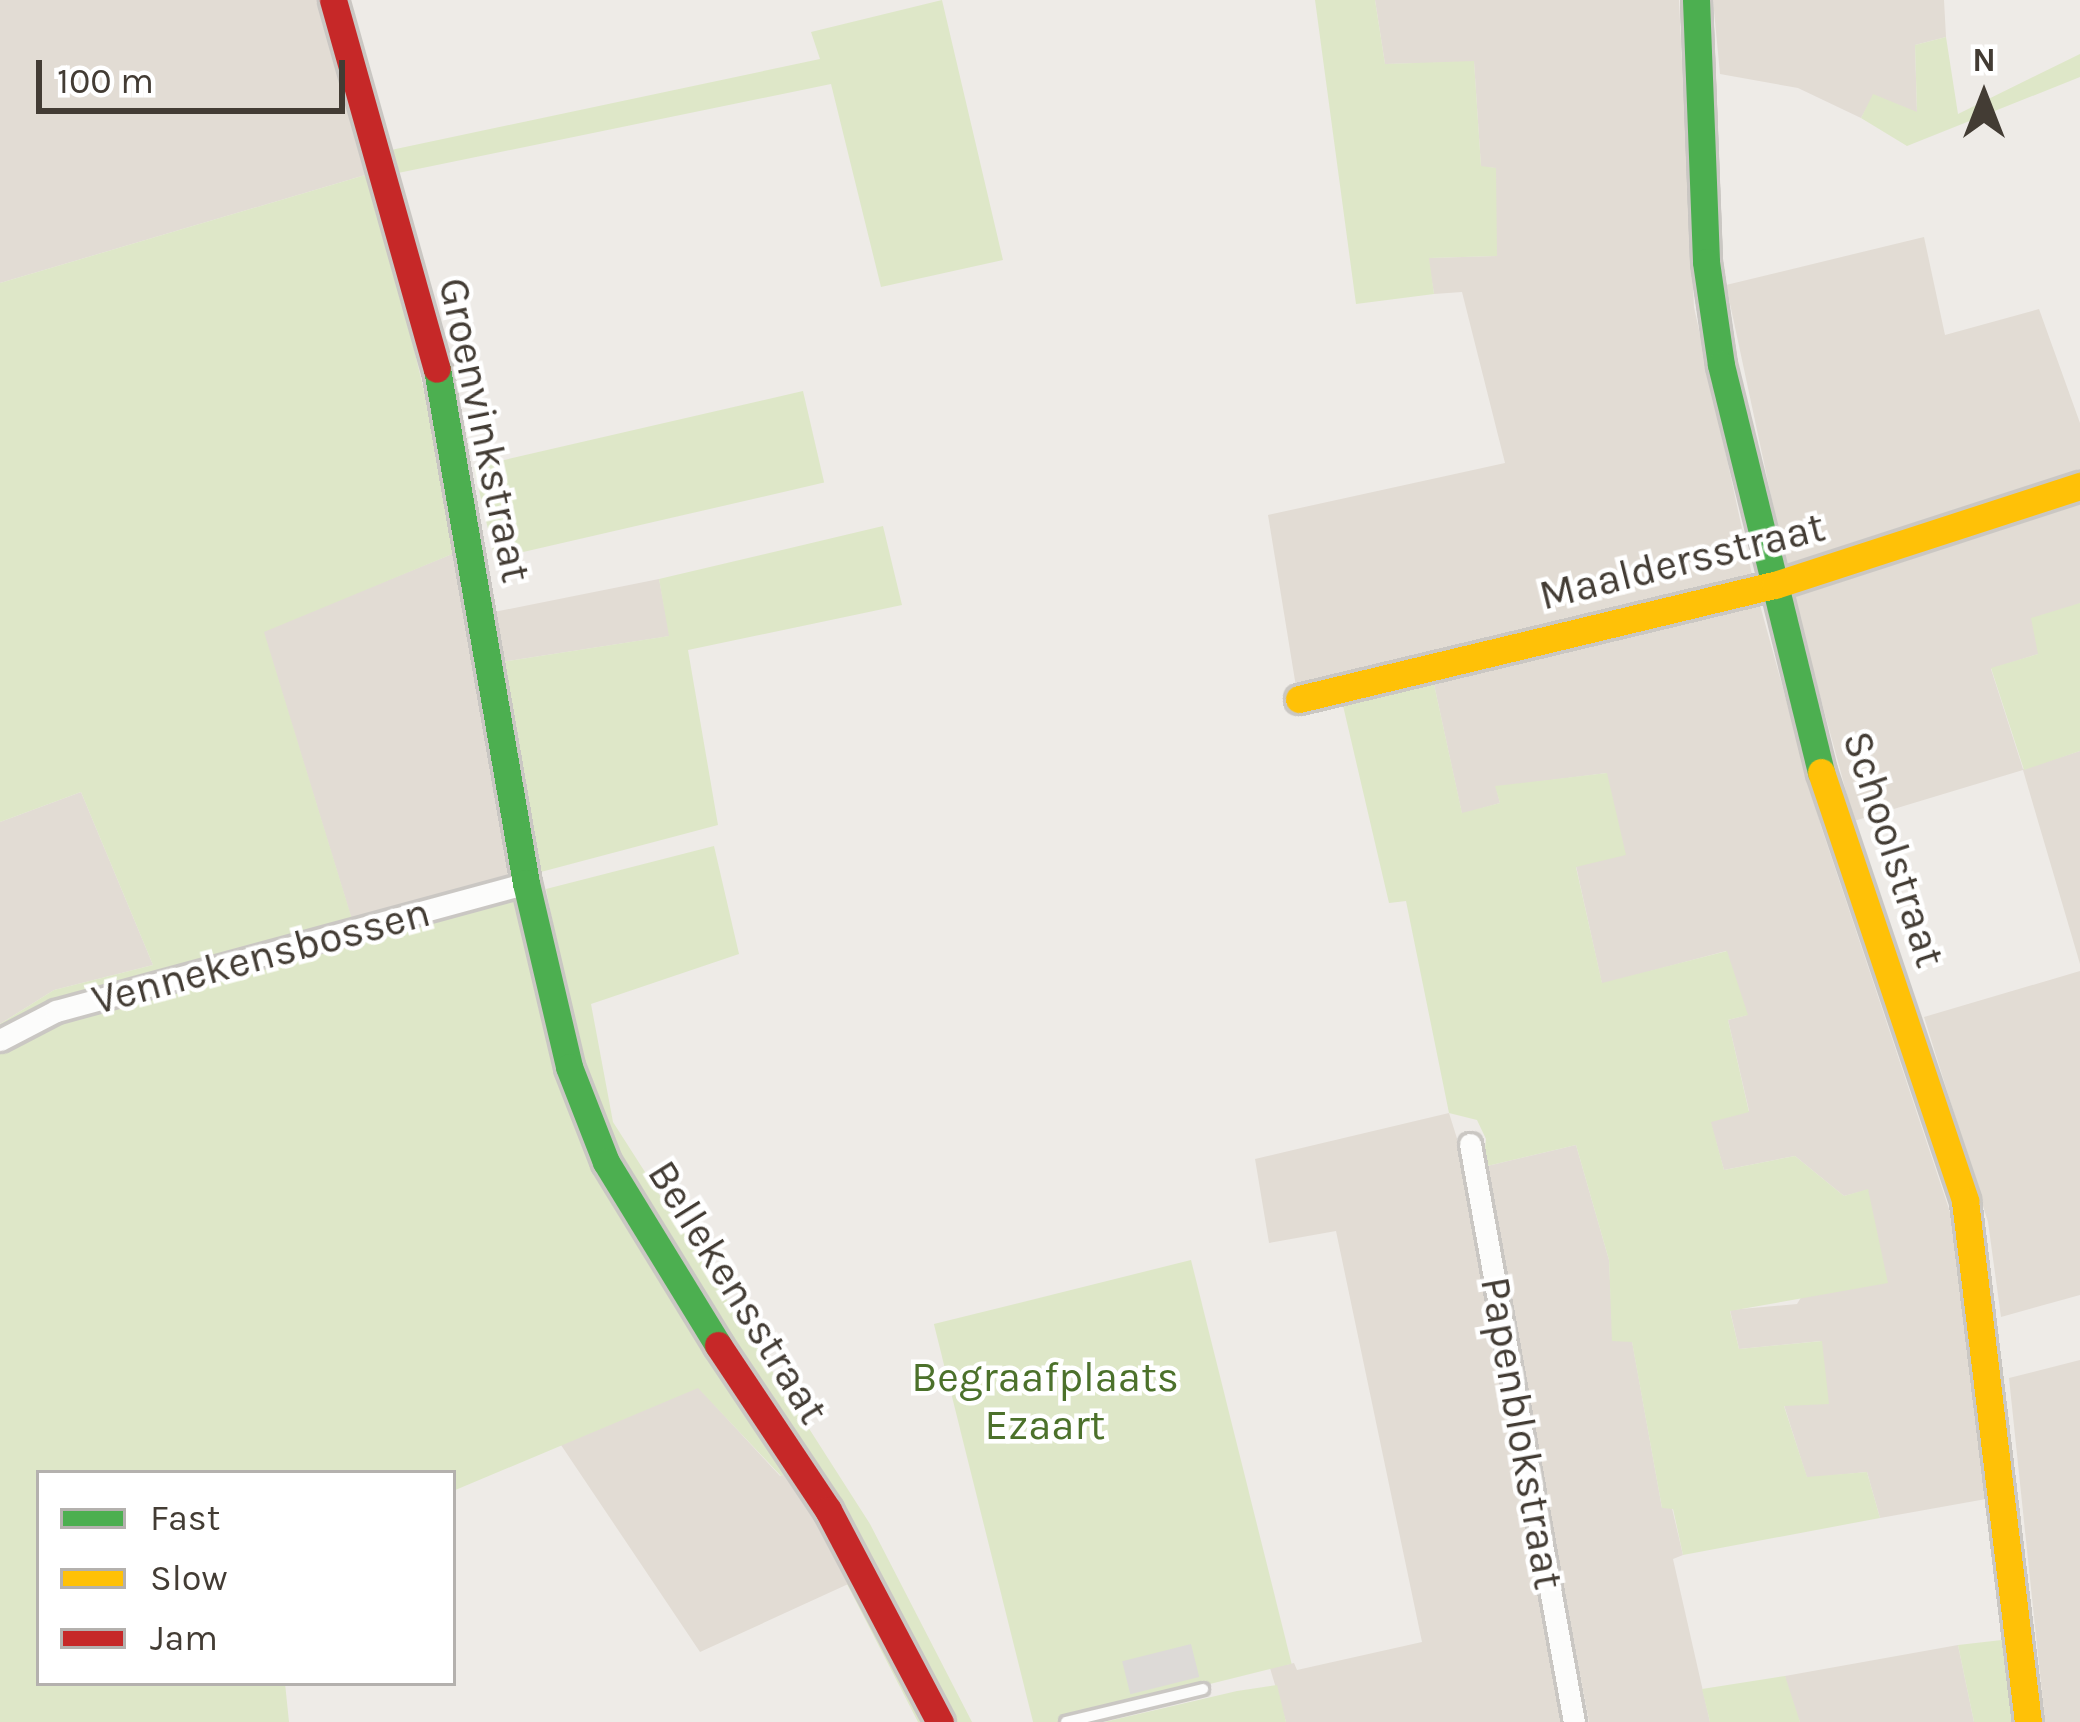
<!DOCTYPE html>
<html>
<head>
<meta charset="utf-8">
<style>
  body { margin:0 }
  #map { position:relative; width:2080px; height:1722px; overflow:hidden; background:#eeebe7; font-family:Karla,sans-serif }
  div>[style] { position:absolute }
  .residential>* { inset:0; background:#e2dcd4 }
  .green>* { inset:0; background:#dee7c8; transform-origin:0 0 }
  .parking>* { inset:0; background:#dddad7; transform-origin:0 0 }
  .roads { filter:drop-shadow(3px 0 #cac7c3) drop-shadow(-3px 0 #cac7c3) drop-shadow(0 3px #cac7c3) drop-shadow(0 -3px #cac7c3) }
  .lane>* { height:10px; margin:-5px; padding:0 5px; transform-origin:5px; border-radius:5px; background:#fcfcfb }
  .street>* { height:21px; margin:-10.5px; padding:0 10.5px; transform-origin:10.5px; border-radius:10.5px; background:#fcfcfb }
  .fast>* { height:27px; margin:-13.5px; padding:0 13.5px; transform-origin:13.5px; border-radius:13.5px; background:#4caf50 }
  .slow>* { height:27px; margin:-13.5px; padding:0 13.5px; transform-origin:13.5px; border-radius:13.5px; background:#ffc107 }
  .jam>* { height:27px; margin:-13.5px; padding:0 13.5px; transform-origin:13.5px; border-radius:13.5px; background:#c62828 }
  span { translate:-50% -50%; white-space:nowrap; text-align:center; line-height:1.15; -webkit-text-stroke:9px #fff; paint-order:stroke }
  .street-label { font-size:42px; color:#433c34 }
  .park-label { font-size:42px; color:#4c712b }
  .legend { position:absolute; left:36px; top:1470px; width:420px; height:216px; box-sizing:border-box; background:#fff; border:3px solid #b4b1ae; margin:0; padding:15px 21px; list-style:none; font-size:36px; color:#433c34 }
  .legend li { display:flex; align-items:center; gap:24px; height:60px }
  .legend b { width:60px; border:3px solid #b4b1ae }
  .north { position:absolute; left:1924px; top:36px; width:120px; height:120px; -webkit-text-stroke:9px #fff; paint-order:stroke; rotate:0deg; font-size:33px; font-weight:700; line-height:48px; text-align:center; color:#433c34 }
  .north::after { content:''; display:block; margin:auto; width:42px; height:54px; background:#433c34; clip-path:polygon(50% 0,100% 100%,50% 72%,0 100%) }
  .scale { position:absolute; left:36px; top:60px; width:309px; height:54px; box-sizing:border-box; border:6px solid #433c34; border-top:0; padding-left:15px; font-size:36px; line-height:42px; white-space:nowrap; color:#433c34; -webkit-text-stroke:9px #fff; paint-order:stroke }
</style>
</head>
<body>
<div id="map">
  <div class="residential">
    <div style="clip-path:polygon(0 0,322px 0,372px 173px,0 283px)"></div>
    <div style="clip-path:polygon(1375px 0,1679px 0,1694px 307px,1754px 584px,1297px 693px,1268px 515px,1505px 463px,1462px 292px,1434px 294px,1428px 258px,1496px 256px,1496px 168px,1481px 167px,1474px 62px,1385px 64px)"></div>
    <div style="clip-path:polygon(1713px 0,1944px 0,1946px 37px,1915px 45px,1917px 113px,1874px 95px,1861px 118px,1798px 88px,1720px 74px)"></div>
    <div style="clip-path:polygon(1924px 237px,1945px 335px,2039px 309px,2080px 423px,2080px 474px,1786px 566px,1726px 285px)"></div>
    <div style="clip-path:polygon(2080px 498px,2080px 603px,2038px 654px,1991px 669px,2023px 769px,2080px 751px,2080px 964px,2023px 770px,1854px 821px,1793px 596px)"></div>
    <div style="clip-path:polygon(462px 550px,516px 898px,359px 943px,263px 631px)"></div>
    <div style="clip-path:polygon(659px 579px,670px 636px,501px 662px,494px 612px)"></div>
    <div style="clip-path:polygon(1757px 594px,1821px 826px,1956px 1230px,1986px 1499px,1880px 1518px,1867px 1472px,1807px 1478px,1784px 1405px,1821px 1341px,1739px 1349px,1730px 1310px,1797px 1304px,1867px 1190px,1844px 1196px,1795px 1156px,1724px 1170px,1710px 1121px,1749px 1111px,1728px 1020px,1747px 1015px,1726px 951px,1602px 984px,1576px 866px,1607px 773px,1496px 787px,1500px 803px,1462px 814px,1432px 675px)"></div>
    <div style="clip-path:polygon(81px 792px,153px 965px,54px 990px,0 1024px,0 822px)"></div>
    <div style="clip-path:polygon(2080px 971px,2080px 1295px,2001px 1317px,1988px 1222px,1924px 1017px)"></div>
    <div style="clip-path:polygon(1449px 1113px,1466px 1167px,1569px 1722px,1286px 1722px,1270px 1668px,1294px 1663px,1297px 1670px,1422px 1642px,1336px 1231px,1269px 1243px,1255px 1159px)"></div>
    <div style="clip-path:polygon(1576px 1145px,1609px 1260px,1613px 1341px,1632px 1341px,1662px 1508px,1672px 1508px,1683px 1555px,1673px 1559px,1710px 1722px,1589px 1722px,1483px 1167px)"></div>
    <div style="clip-path:polygon(2080px 1360px,2080px 1722px,2045px 1722px,2009px 1378px)"></div>
    <div style="clip-path:polygon(698px 1387px,780px 1476px,790px 1472px,857px 1580px,700px 1652px,561px 1445px)"></div>
    <div style="clip-path:polygon(1958px 1645px,1974px 1722px,1800px 1722px,1787px 1694px,1785px 1676px)"></div>
  </div>
  <div class="green">
    <div style="clip-path:polygon(942px 0,1003px 260px,881px 287px,831px 84px,398px 173px,391px 150px,820px 59px,811px 32px)"></div>
    <div style="clip-path:polygon(1315px 0,1375px 0,1385px 64px,1474px 61px,1481px 166px,1496px 168px,1497px 256px,1429px 258px,1434px 294px,1356px 304px)"></div>
    <div style="clip-path:polygon(1946px 37px,1958px 114px,2080px 54px,2080px 77px,1907px 146px,1861px 118px,1873px 94px,1917px 112px,1915px 45px)"></div>
    <div style="clip-path:polygon(372px 173px,462px 550px,264px 632px,359px 942px,516px 898px,539px 1010px,569px 1006px,546px 889px,714px 846px,739px 954px,591px 1004px,613px 1122px,870px 1524px,972px 1722px,918px 1722px,847px 1584px,856px 1580px,789px 1472px,781px 1476px,698px 1388px,453px 1491px,453px 1473px,39px 1473px,39px 1683px,285px 1683px,289px 1722px,0 1722px,0 1024px,54px 990px,153px 965px,81px 792px,0 822px,0 283px)"></div>
    <div style="left:803px;top:391px;width:94px;height:338px;rotate:77deg"></div>
    <div style="clip-path:polygon(883px 526px,902px 605px,688px 650px,718px 825px,537px 873px,501px 662px,669px 636px,659px 579px)"></div>
    <div style="clip-path:polygon(2080px 603px,2080px 751px,2024px 770px,1991px 668px,2038px 654px,2031px 618px)"></div>
    <div style="clip-path:polygon(1432px 675px,1462px 813px,1500px 803px,1495px 786px,1607px 773px,1626px 855px,1576px 867px,1602px 983px,1727px 951px,1748px 1015px,1728px 1020px,1749px 1112px,1711px 1122px,1724px 1170px,1795px 1156px,1844px 1196px,1868px 1189px,1888px 1283px,1730px 1311px,1739px 1349px,1822px 1341px,1829px 1404px,1784px 1406px,1807px 1477px,1867px 1472px,1880px 1518px,1683px 1555px,1673px 1509px,1662px 1508px,1632px 1342px,1612px 1341px,1609px 1260px,1576px 1145px,1483px 1167px,1486px 1139px,1477px 1120px,1449px 1113px,1406px 901px,1389px 903px,1341px 697px)"></div>
    <div style="left:1191px;top:1260px;width:416px;height:265px;rotate:76deg"></div>
    <div style="clip-path:polygon(2002px 1640px,2014px 1722px,1974px 1722px,1958px 1645px)"></div>
    <div style="clip-path:polygon(1785px 1676px,1800px 1722px,1710px 1722px,1702px 1689px)"></div>
    <div style="clip-path:polygon(1277px 1685px,1286px 1722px,1104px 1722px,1237px 1691px)"></div>
  </div>
  <div class="parking">
    <div style="left:1191px;top:1644px;width:34px;height:71px;rotate:76deg"></div>
  </div>
  <div class="roads">
    <div class="lane">
      <div style="left:1066px;top:1722px;width:141px;rotate:-13.5deg"></div>
    </div>
    <div class="street">
      <div style="left:0;top:1040px;width:63px;rotate:-27.4deg"></div>
      <div style="left:56px;top:1011px;width:487px;rotate:-15.2deg"></div>
      <div style="left:1470px;top:1144px;width:587px;rotate:79.8deg"></div>
    </div>
    <div class="fast">
      <div style="left:1696px;top:0;width:262px;rotate:87.8deg"></div>
      <div style="left:1706px;top:262px;width:104px;rotate:81.7deg"></div>
      <div style="left:1721px;top:365px;width:419px;rotate:76.2deg"></div>
      <div style="left:437px;top:369px;width:522px;rotate:80.18deg"></div>
      <div style="left:526px;top:883px;width:189px;rotate:76.8deg"></div>
      <div style="left:569px;top:1067px;width:102px;rotate:68.7deg"></div>
      <div style="left:606px;top:1162px;width:215px;rotate:58.5deg"></div>
    </div>
    <div class="slow">
      <div style="left:1299px;top:699px;width:489px;rotate:-13.5deg"></div>
      <div style="left:1775px;top:585px;width:321px;rotate:-18deg"></div>
      <div style="left:1821px;top:772px;width:453px;rotate:71.4deg"></div>
      <div style="left:1965px;top:1201px;width:525px;rotate:83.11deg"></div>
    </div>
    <div class="jam">
      <div style="left:333px;top:0;width:383px;rotate:74.3deg"></div>
      <div style="left:718px;top:1345px;width:198px;rotate:56.3deg"></div>
      <div style="left:828px;top:1510px;width:240px;rotate:62.2deg"></div>
    </div>
  </div>
  <div class="street-label">
    <span style="left:485px;top:430px;rotate:78deg">Groenvinkstraat</span>
    <span style="left:1682px;top:561px;rotate:-14deg">Maaldersstraat</span>
    <span style="left:1894px;top:849px;rotate:72deg">Schoolstraat</span>
    <span style="left:261px;top:956px;rotate:-15deg">Vennekensbossen</span>
    <span style="left:738px;top:1292px;rotate:58deg">Bellekensstraat</span>
    <span style="left:1522px;top:1433px;rotate:80deg">Papenblokstraat</span>
  </div>
  <div class="park-label">
    <span style="left:1045px;top:1401px">Begraafplaats<br>Ezaart</span>
  </div>
  <ul class="legend">
  <li><b style="height:15px;background:#4caf50"></b>Fast</li>
  <li><b style="height:15px;background:#ffc107"></b>Slow</li>
  <li><b style="height:15px;background:#c62828"></b>Jam</li>
  </ul>
  <div class="north">N</div>
  <div class="scale">100 m</div>
</div>
</body>
</html>
